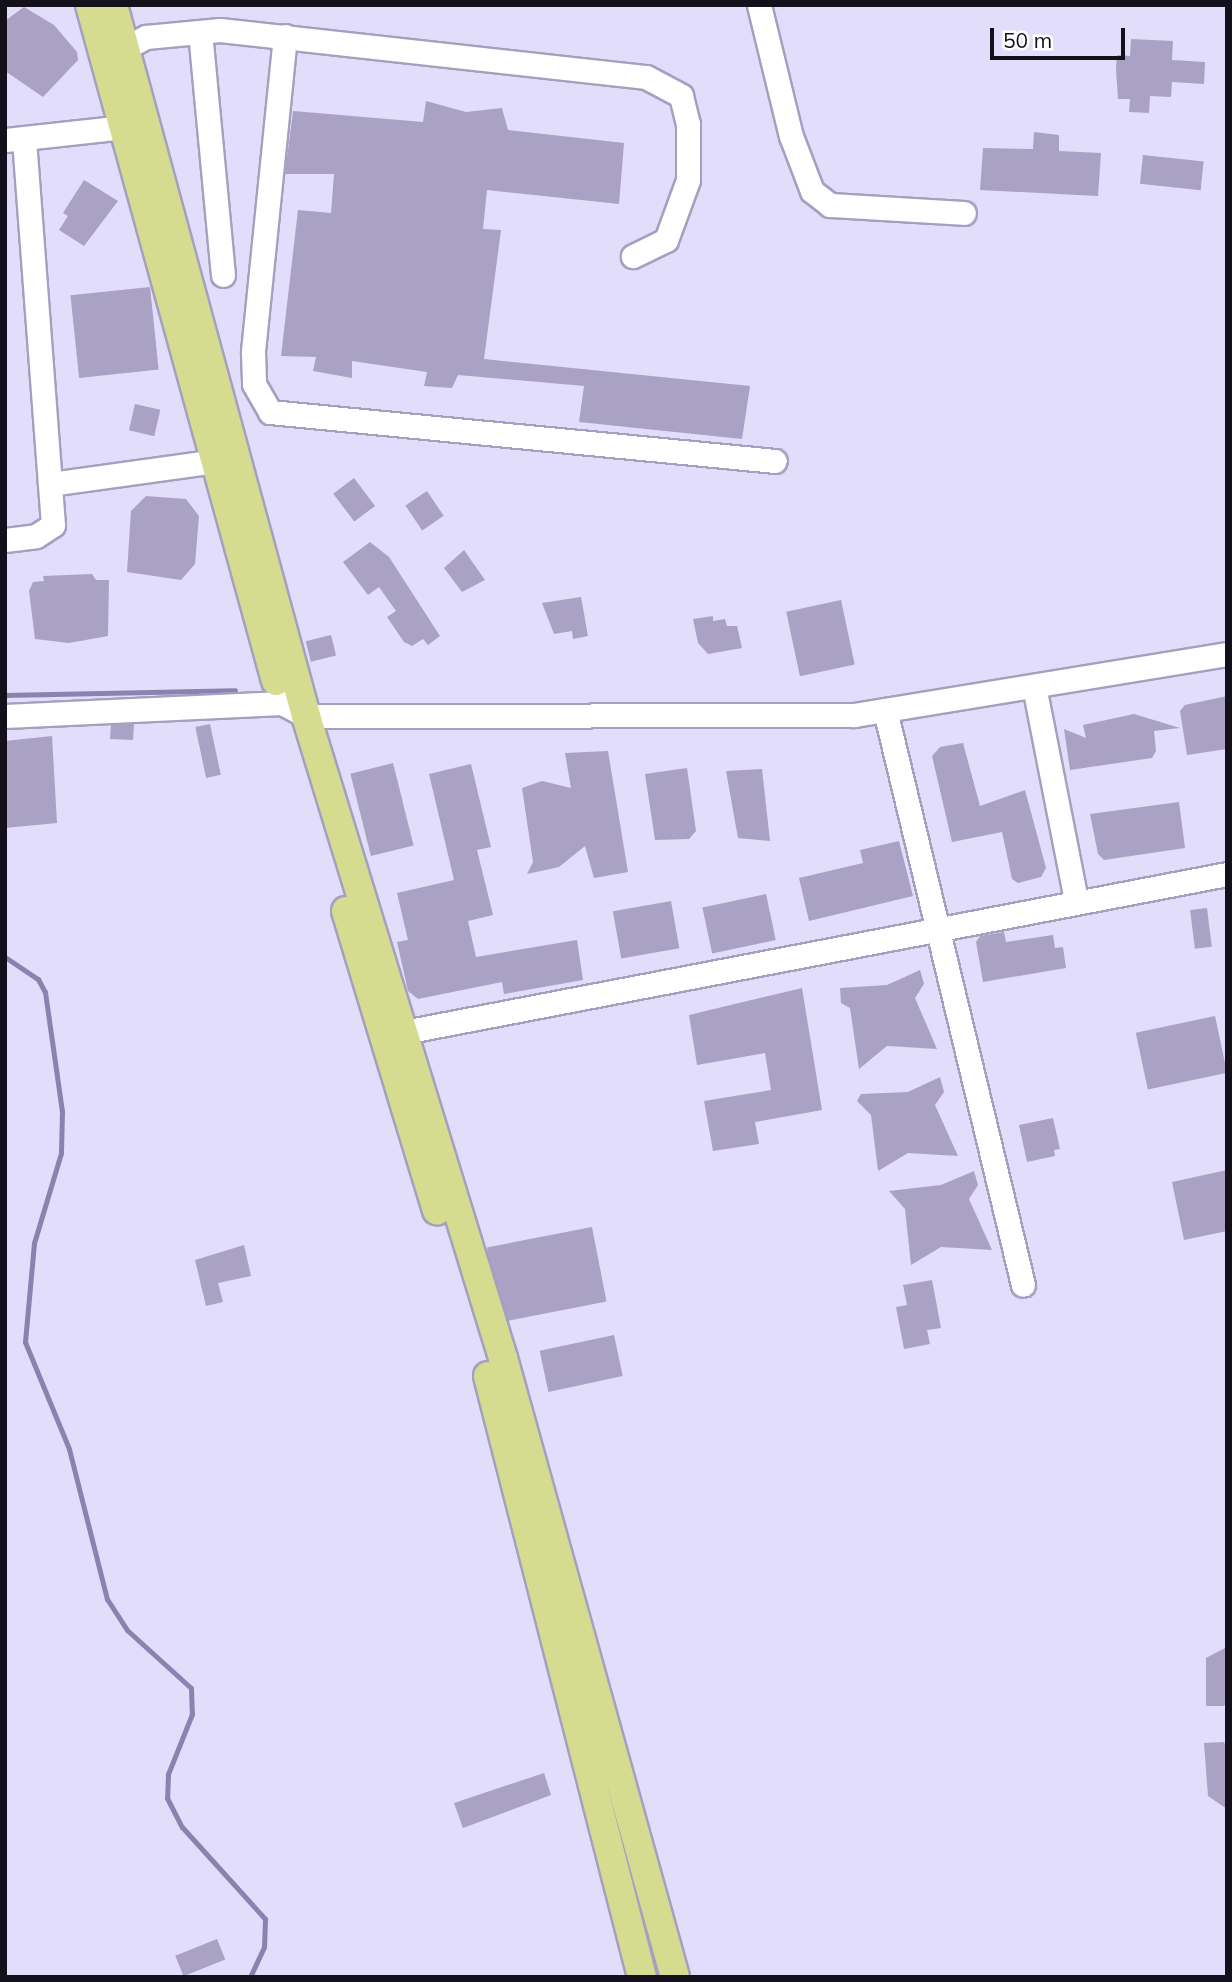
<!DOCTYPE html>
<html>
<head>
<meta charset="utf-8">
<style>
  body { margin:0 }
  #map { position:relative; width:1232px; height:1982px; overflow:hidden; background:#e2ddfa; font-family:Mulish,sans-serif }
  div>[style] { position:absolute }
  .stream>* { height:5px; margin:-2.5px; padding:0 2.5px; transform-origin:2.5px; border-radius:2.5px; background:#8c82af }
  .building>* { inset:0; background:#a9a2c4; transform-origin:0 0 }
  .roads { filter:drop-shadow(2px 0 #a59fc0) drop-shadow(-2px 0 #a59fc0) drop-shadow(0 2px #a59fc0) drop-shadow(0 -2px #a59fc0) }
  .minor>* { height:23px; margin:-11.5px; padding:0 11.5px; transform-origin:11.5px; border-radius:11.5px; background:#fff }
  .major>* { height:28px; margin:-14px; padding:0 14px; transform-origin:14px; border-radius:14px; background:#d6dc8f }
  span { translate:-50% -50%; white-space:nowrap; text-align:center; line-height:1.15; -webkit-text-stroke:7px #fff; paint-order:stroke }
  .frame { position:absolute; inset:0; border:7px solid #13101c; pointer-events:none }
  .scale { position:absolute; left:990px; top:28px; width:135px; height:32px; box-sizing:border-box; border:4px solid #13101c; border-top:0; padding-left:9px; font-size:21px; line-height:24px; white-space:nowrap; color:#13101c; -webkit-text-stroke:5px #fff; paint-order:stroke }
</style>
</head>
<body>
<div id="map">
  <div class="stream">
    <div style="left:5px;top:695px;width:230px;rotate:-1.2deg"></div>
    <div style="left:5px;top:957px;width:40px;rotate:34deg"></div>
    <div style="left:38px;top:979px;width:15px;rotate:62deg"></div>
    <div style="left:45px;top:992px;width:120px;rotate:81.9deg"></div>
    <div style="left:62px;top:1111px;width:42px;rotate:91.4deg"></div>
    <div style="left:61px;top:1153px;width:94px;rotate:106.7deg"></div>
    <div style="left:34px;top:1243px;width:99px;rotate:95.2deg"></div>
    <div style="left:25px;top:1342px;width:116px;rotate:67.6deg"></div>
    <div style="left:69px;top:1449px;width:155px;rotate:75.8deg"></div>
    <div style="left:107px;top:1599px;width:37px;rotate:57deg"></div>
    <div style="left:127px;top:1630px;width:86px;rotate:42.2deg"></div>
    <div style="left:191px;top:1688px;width:26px;rotate:88deg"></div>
    <div style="left:192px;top:1714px;width:65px;rotate:111.8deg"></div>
    <div style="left:168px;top:1774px;width:24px;rotate:92deg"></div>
    <div style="left:167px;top:1798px;width:33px;rotate:63deg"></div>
    <div style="left:182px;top:1827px;width:124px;rotate:47.9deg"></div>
    <div style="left:265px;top:1919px;width:28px;rotate:92deg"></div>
    <div style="left:264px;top:1947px;width:33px;rotate:115deg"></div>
  </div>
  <div class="building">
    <div style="clip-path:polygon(24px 7px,54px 25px,77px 52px,78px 60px,43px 97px,5px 71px,5px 21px)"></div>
    <div style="clip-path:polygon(1131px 39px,1173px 41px,1172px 60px,1205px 62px,1204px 84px,1172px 82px,1171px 97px,1150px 96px,1149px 113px,1129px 112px,1130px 99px,1118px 99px,1116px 69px,1117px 55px,1130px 56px)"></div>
    <div style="clip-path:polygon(426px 101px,466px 112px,502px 108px,508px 130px,624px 143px,619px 204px,487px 190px,483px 229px,501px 230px,484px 359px,750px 386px,742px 439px,579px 422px,584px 386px,458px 375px,452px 388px,424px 386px,427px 372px,352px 361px,352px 378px,313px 371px,316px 357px,281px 356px,298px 210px,331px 213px,334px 174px,285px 174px,293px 111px,423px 122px)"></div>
    <div style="clip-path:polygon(1034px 132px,1059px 135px,1059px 151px,1101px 153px,1098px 196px,980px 190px,983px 148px,1033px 149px)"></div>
    <div style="left:1143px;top:155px;width:61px;height:29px;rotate:6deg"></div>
    <div style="clip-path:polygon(84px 180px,118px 201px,84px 246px,59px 230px,68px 216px,63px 213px)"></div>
    <div style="left:150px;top:287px;width:83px;height:80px;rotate:84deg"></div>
    <div style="left:135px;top:404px;width:26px;height:27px;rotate:13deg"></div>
    <div style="left:354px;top:478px;width:35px;height:26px;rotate:53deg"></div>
    <div style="left:427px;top:491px;width:30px;height:26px;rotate:56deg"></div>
    <div style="clip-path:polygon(146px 496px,186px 499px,199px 516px,195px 564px,181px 580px,127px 572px,131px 511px)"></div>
    <div style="clip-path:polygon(370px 542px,389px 557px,440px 636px,428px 645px,423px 639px,412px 646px,404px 642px,387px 617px,396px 611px,379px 587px,368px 595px,343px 562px)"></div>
    <div style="clip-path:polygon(464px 550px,485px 580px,462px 592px,444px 568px)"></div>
    <div style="clip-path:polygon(92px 574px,96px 580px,109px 580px,108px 636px,69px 643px,35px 639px,29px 591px,33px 582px,44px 581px,43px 576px)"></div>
    <div style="clip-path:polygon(581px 597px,588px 636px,573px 639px,572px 631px,554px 634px,542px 603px)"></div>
    <div style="left:841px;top:600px;width:66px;height:56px;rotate:78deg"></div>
    <div style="clip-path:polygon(713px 616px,713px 621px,725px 619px,727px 626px,737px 626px,742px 648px,708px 654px,698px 643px,693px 619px)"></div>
    <div style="left:331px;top:635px;width:21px;height:26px;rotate:76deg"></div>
    <div style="clip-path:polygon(1227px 696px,1227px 749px,1187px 755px,1180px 711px,1185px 705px)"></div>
    <div style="clip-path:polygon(1134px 714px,1180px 728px,1154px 731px,1156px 751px,1152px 758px,1070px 770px,1064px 729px,1086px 738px,1083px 725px)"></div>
    <div style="clip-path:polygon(134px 724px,133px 740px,110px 739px,111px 725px)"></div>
    <div style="left:210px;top:724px;width:52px;height:15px;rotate:78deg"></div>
    <div style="clip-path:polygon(52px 736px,57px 823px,5px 828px,5px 741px)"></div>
    <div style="clip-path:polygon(963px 743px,980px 806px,1025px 790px,1046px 868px,1041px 877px,1018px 883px,1012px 879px,1002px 832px,952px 842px,932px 756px,940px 747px)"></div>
    <div style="clip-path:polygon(608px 751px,628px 872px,594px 878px,585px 846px,559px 867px,527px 874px,533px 862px,522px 788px,542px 781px,571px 788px,565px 753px)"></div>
    <div style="left:393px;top:763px;width:85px;height:44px;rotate:76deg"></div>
    <div style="clip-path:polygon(471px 764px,491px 847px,477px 850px,493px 915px,468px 921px,476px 957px,577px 940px,583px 980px,504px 994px,502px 982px,418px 999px,408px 991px,397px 942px,408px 940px,397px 893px,454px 880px,429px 774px)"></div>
    <div style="clip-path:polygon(687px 768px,696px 831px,689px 839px,655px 840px,645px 774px)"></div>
    <div style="clip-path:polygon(762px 769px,770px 841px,738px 838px,726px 771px)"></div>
    <div style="clip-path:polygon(1179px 802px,1185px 848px,1104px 860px,1098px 854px,1090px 814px)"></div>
    <div style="clip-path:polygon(899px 841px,913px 896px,809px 921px,799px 878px,863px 863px,860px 850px)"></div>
    <div style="left:766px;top:894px;width:47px;height:65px;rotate:78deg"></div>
    <div style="left:671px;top:901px;width:48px;height:59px;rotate:80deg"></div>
    <div style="left:1207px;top:908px;width:39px;height:17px;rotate:83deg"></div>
    <div style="clip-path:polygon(1004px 932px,1006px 942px,1053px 935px,1055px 948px,1063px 947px,1066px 968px,983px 982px,976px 942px,980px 936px)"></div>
    <div style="clip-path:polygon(920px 970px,924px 984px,915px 998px,937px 1049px,887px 1046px,859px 1069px,850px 1008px,841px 1003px,840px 988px,887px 985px)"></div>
    <div style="clip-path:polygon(802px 988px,822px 1110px,755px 1122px,759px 1144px,713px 1151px,704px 1101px,771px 1090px,765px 1053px,697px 1065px,689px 1015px)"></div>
    <div style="left:1215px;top:1016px;width:58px;height:81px;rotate:78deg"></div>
    <div style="clip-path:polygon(940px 1077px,944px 1092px,935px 1105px,958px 1156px,908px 1153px,878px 1171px,871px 1115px,857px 1101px,861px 1094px,908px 1092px)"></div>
    <div style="clip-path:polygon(1053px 1118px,1060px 1149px,1054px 1150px,1055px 1156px,1027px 1162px,1019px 1125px)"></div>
    <div style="clip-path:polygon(1227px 1170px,1227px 1231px,1184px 1240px,1172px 1182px)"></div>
    <div style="clip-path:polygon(974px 1171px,978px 1185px,969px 1199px,992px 1250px,941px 1247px,911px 1265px,905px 1209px,889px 1191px,941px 1185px)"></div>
    <div style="left:592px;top:1227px;width:76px;height:107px;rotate:79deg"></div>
    <div style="clip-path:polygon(244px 1245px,251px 1276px,218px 1283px,223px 1302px,206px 1306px,195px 1260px)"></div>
    <div style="clip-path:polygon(932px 1280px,941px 1328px,927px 1330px,930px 1344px,904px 1349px,896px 1307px,907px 1305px,903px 1285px)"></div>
    <div style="left:614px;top:1335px;width:42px;height:76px;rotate:78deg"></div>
    <div style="clip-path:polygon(1227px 1647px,1227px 1701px,1224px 1706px,1206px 1706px,1206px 1658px)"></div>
    <div style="clip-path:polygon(1224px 1742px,1227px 1750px,1227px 1809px,1208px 1796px,1204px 1743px)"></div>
    <div style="clip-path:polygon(544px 1773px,551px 1795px,463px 1828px,454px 1803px)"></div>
    <div style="left:217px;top:1939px;width:22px;height:45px;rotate:68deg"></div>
  </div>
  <div class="roads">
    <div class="minor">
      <div style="left:759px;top:5px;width:135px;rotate:76.3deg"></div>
      <div style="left:791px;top:136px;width:59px;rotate:69.1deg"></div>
      <div style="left:812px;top:191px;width:23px;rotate:38deg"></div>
      <div style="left:830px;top:205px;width:134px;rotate:3.4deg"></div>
      <div style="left:200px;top:32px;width:244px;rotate:84.6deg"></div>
      <div style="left:285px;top:36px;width:318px;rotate:95.8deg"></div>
      <div style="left:253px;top:352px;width:32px;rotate:88deg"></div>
      <div style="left:254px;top:384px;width:32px;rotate:60deg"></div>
      <div style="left:270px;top:412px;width:507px;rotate:5.54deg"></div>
      <div style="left:125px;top:48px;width:24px;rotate:-28deg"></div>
      <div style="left:146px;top:37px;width:74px;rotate:-5.4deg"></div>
      <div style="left:220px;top:30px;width:429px;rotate:6.3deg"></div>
      <div style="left:646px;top:77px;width:40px;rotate:28deg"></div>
      <div style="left:681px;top:96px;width:29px;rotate:76deg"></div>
      <div style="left:688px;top:124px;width:56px;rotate:90deg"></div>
      <div style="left:688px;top:180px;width:64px;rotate:110.1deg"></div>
      <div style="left:666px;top:240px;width:37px;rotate:154deg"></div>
      <div style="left:5px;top:140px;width:120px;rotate:-6.2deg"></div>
      <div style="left:50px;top:484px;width:168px;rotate:-7.9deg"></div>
      <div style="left:5px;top:540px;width:31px;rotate:-7deg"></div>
      <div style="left:36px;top:536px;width:20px;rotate:-33deg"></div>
      <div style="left:53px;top:525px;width:388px;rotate:-94.3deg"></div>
      <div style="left:1034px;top:686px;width:219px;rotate:78.9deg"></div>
      <div style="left:885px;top:710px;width:591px;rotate:76.5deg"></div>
      <div style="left:5px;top:716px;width:277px;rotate:-2.7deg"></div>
      <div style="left:282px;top:703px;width:27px;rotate:28deg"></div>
      <div style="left:306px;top:716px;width:548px;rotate:-0.1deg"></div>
      <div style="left:854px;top:715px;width:378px;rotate:-9.3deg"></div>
      <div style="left:404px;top:1032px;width:838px;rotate:-10.87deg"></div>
    </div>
    <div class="major">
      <div style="left:90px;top:5px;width:701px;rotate:74.62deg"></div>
      <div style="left:113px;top:5px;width:737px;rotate:74.81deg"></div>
      <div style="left:306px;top:716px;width:672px;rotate:72.94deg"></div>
      <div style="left:503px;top:1358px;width:642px;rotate:74.47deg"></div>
      <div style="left:346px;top:911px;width:313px;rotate:73.1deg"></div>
      <div style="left:488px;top:1376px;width:620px;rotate:75.63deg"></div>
    </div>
  </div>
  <div class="frame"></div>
  <div class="scale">50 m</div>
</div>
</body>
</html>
